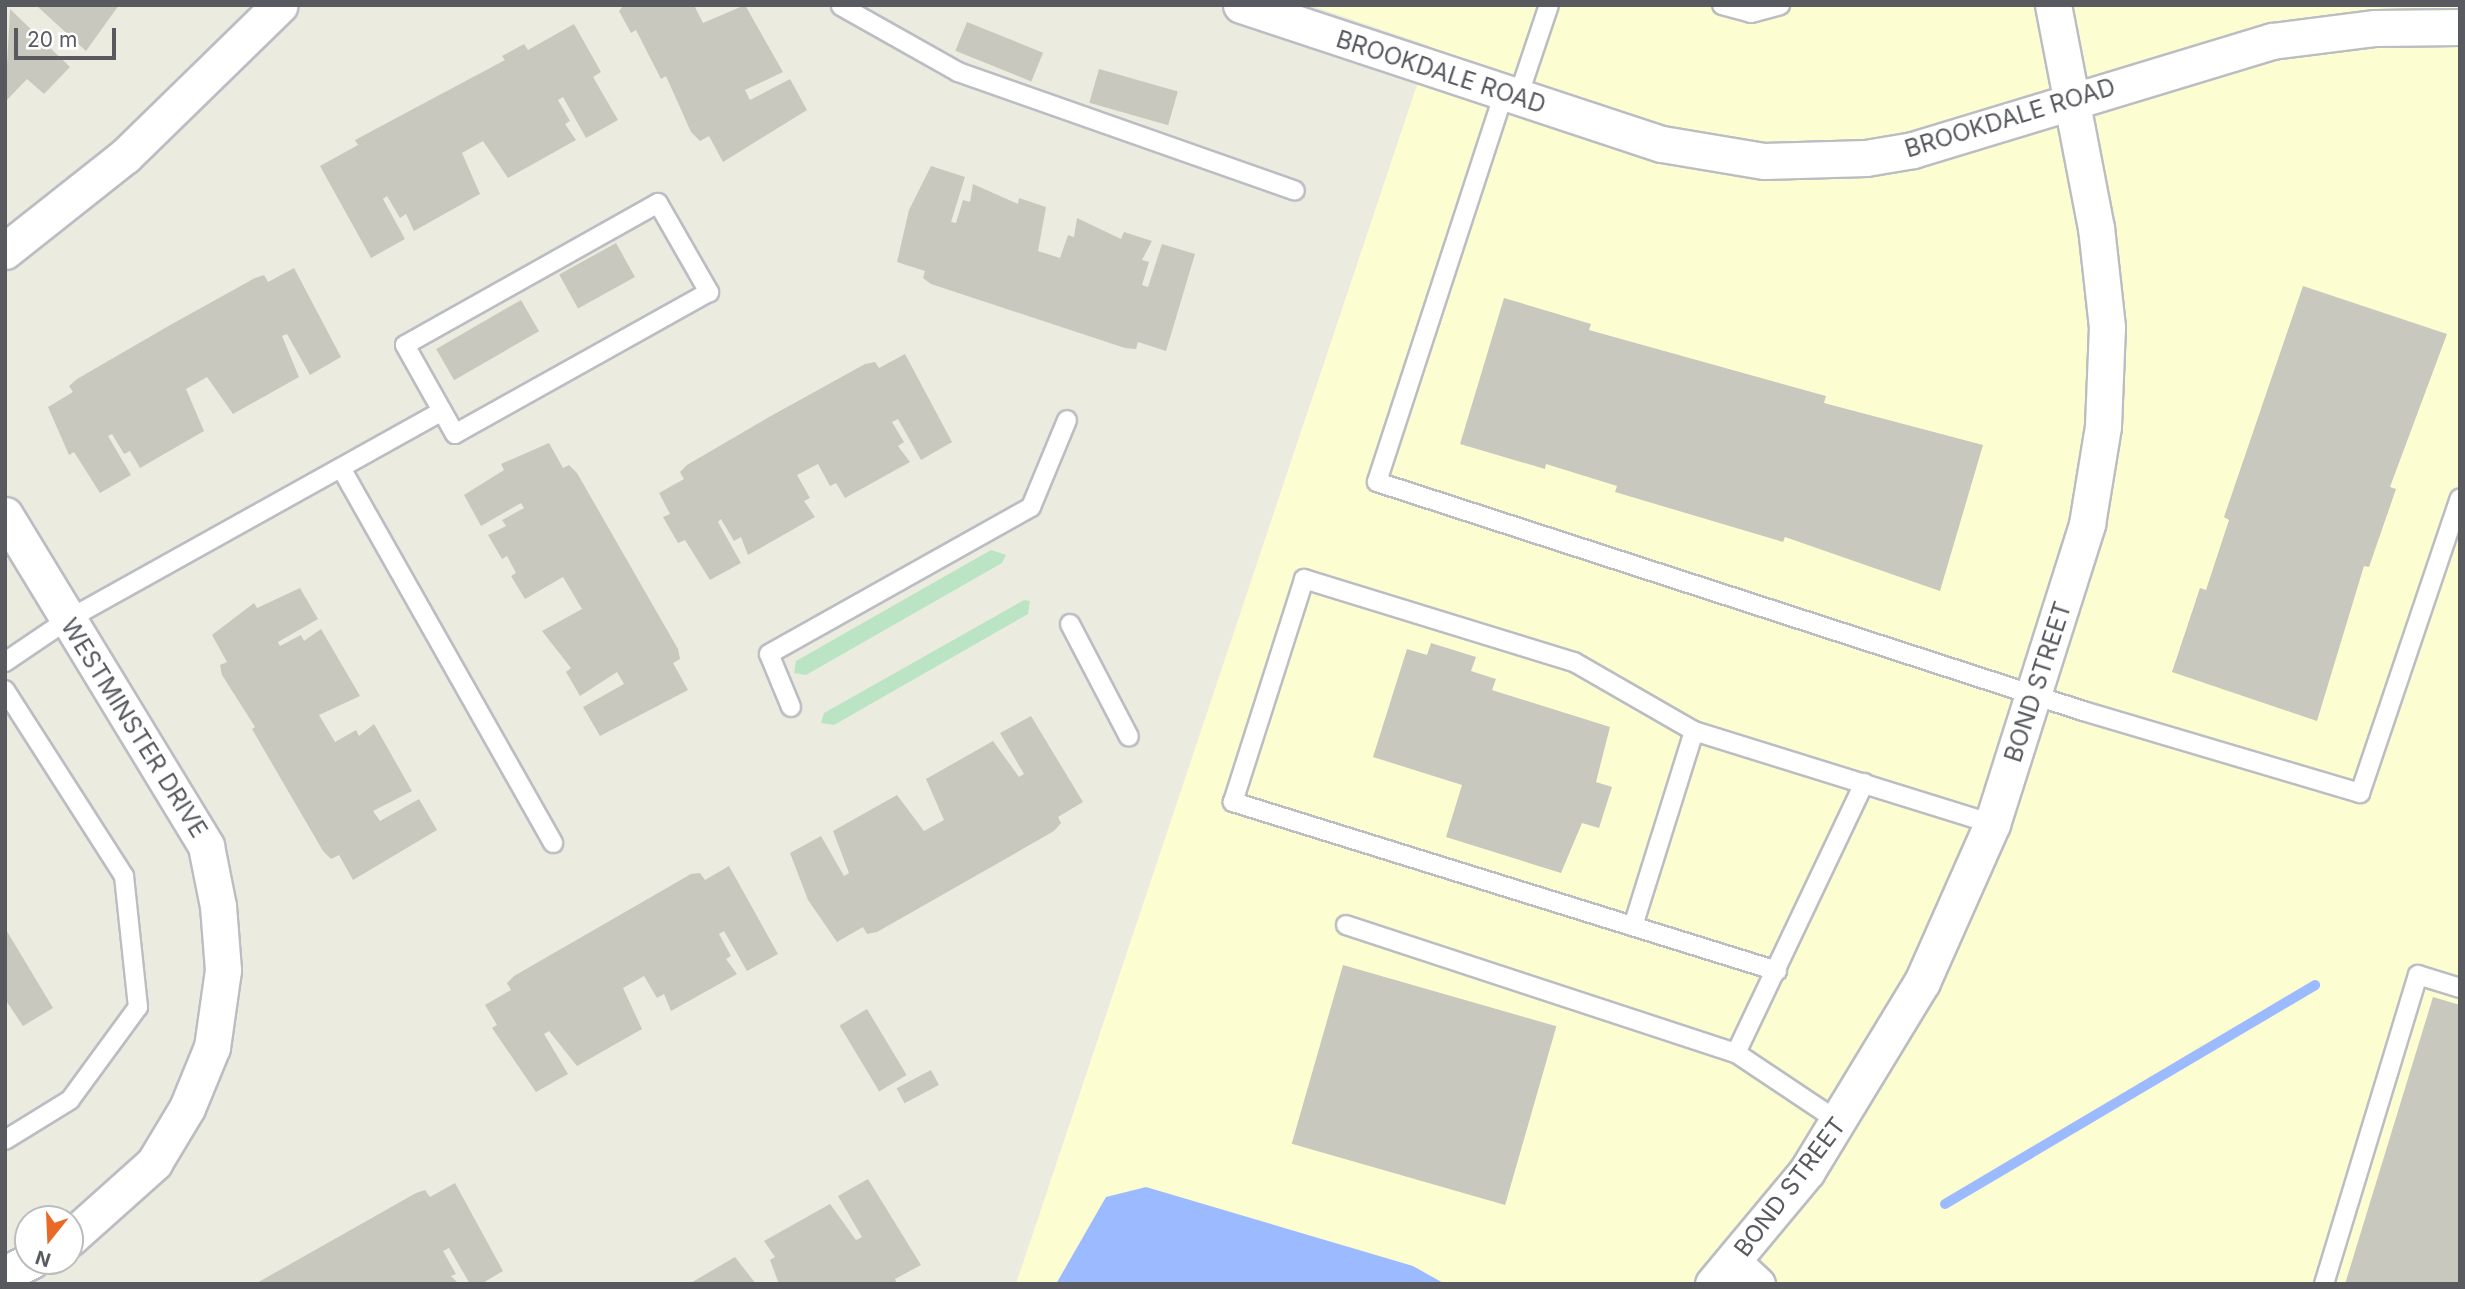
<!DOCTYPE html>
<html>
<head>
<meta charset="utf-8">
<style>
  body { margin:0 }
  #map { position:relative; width:2465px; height:1289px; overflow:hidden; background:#ebecdf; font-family:Inter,sans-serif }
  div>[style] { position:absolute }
  .commercial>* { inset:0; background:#fcfed2 }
  .green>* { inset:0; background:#bbe4c5 }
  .water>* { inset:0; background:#9cbaff }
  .stream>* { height:10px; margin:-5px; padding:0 5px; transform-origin:5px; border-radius:5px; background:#9cbaff }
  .building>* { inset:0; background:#c8c8be; transform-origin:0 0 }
  .roads { filter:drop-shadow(2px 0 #bcbdc3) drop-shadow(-2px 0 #bcbdc3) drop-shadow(0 2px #bcbdc3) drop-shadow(0 -2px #bcbdc3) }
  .service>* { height:18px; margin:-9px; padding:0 9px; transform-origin:9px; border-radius:9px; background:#fff }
  .minor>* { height:35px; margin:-17.5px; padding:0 17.5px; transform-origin:17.5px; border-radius:17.5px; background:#fff }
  span { translate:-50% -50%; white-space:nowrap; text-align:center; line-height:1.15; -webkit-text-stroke:5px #fff; paint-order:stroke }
  .street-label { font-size:24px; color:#585a60 }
  .frame { position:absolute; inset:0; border:7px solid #585a60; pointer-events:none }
  .north { position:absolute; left:14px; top:1205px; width:70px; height:70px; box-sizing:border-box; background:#fff; border:2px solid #bcbdbf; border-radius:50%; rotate:198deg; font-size:19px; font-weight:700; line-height:28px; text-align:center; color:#585a60 }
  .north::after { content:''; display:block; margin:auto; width:24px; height:32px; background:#e96928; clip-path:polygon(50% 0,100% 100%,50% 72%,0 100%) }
  .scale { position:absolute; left:14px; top:28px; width:102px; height:32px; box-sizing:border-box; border:4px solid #585a60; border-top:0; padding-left:9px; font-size:21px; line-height:24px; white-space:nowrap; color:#585a60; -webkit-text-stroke:5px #fff; paint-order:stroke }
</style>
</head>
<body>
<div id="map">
  <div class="commercial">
    <div style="clip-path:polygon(1309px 5px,2460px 5px,2460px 1284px,1016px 1284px,1430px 46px)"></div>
  </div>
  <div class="green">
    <div style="clip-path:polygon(991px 550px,1006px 555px,1002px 563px,806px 675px,794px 673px,796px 661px)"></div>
    <div style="clip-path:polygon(1024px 600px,1030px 601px,1028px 614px,834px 725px,821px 723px,824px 713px)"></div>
  </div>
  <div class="water">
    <div style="clip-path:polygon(1146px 1187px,1413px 1266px,1445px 1284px,1056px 1284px,1106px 1197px)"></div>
  </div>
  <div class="stream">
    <div style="left:1945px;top:1204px;width:430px;rotate:-30.6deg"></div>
  </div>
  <div class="building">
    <div style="clip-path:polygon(119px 5px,86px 51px,38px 7px,40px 5px)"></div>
    <div style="clip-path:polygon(624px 5px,694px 5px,703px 23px,745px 5px,783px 72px,745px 90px,750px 100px,790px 79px,807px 110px,723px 162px,709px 136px,700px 141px,691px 132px,666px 76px,661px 79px,636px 30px,631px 33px,619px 11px)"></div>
    <div style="clip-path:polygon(10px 9px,70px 67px,44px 94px,27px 79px,5px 102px)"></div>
    <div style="left:967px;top:22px;width:82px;height:31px;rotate:22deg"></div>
    <div style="clip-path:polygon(574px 24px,601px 72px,593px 77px,618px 120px,586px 138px,563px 97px,558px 100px,570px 121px,565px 124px,576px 140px,508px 178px,483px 141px,462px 153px,480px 194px,414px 231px,406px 214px,400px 218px,387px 196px,383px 199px,405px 239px,371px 258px,320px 166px,358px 145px,355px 140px,505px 60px,502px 56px,524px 44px,528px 50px)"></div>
    <div style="left:1099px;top:69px;width:82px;height:35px;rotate:16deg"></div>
    <div style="clip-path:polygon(931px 166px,965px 177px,951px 222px,956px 223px,963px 200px,970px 202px,973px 184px,1018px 204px,1019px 198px,1046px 207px,1038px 251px,1060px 258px,1068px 235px,1074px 237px,1077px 218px,1121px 239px,1124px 232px,1152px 241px,1142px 260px,1149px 262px,1142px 285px,1148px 287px,1162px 244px,1195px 254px,1166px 351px,1138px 342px,1136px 349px,1125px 348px,931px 284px,923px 278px,925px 271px,897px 262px,909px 210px)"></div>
    <div style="left:616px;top:243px;width:39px;height:65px;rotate:61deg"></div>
    <div style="clip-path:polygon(294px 268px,341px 357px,310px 375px,287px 334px,282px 336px,299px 377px,233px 414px,207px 377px,186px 389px,204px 431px,140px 468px,130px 451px,124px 454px,112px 434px,108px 436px,131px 475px,100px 493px,74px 452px,69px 455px,48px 407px,73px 392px,69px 386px,77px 379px,172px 324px,255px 278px,264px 275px,268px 282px)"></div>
    <div style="clip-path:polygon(2303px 286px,2447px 334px,2390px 487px,2396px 489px,2369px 567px,2364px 566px,2317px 721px,2172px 672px,2200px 588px,2206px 590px,2229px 520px,2224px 517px)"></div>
    <div style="clip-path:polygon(1504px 298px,1591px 324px,1589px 330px,1826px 396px,1824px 403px,1983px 445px,1940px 591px,1785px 537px,1783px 542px,1615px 492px,1617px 486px,1546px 464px,1545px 469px,1460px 444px)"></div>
    <div style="left:521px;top:300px;width:36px;height:98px;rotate:60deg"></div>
    <div style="clip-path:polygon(905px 354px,952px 442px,921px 460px,898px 419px,892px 422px,904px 442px,898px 446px,910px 462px,845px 498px,836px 483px,830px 486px,818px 464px,797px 475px,810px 498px,804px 501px,815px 517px,748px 555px,741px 537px,734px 541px,721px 519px,718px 522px,741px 563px,710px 580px,685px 540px,678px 543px,663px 517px,670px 514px,659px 493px,684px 479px,680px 472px,687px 465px,769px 417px,865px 364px,875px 362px,879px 368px)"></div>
    <div style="clip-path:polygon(549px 443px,563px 468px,569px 465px,577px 473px,678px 649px,680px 659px,673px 663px,688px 690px,600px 736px,583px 707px,624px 684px,617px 672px,580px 696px,566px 672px,571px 668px,542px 631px,582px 609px,563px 577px,525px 599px,511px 576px,516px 573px,507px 556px,502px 559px,488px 535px,506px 526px,502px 520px,524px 508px,521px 503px,481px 526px,464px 495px,504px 470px,501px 464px)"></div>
    <div style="clip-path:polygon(300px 588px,318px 619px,278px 642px,280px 646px,301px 635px,304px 641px,321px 629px,360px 696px,319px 715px,335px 742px,356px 730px,359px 736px,374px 724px,412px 791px,373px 811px,380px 821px,419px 799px,437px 830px,353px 880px,339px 855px,331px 859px,323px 851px,267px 755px,252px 729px,255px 727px,222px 675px,220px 665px,227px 662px,212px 635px,254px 603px,257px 608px)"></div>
    <div style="clip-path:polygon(1431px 643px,1476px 657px,1471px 671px,1496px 679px,1492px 690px,1610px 727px,1596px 782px,1612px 787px,1599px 828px,1582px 823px,1561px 873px,1446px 837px,1462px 785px,1373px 757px,1407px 649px,1427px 655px)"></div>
    <div style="clip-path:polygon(1031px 716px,1083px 802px,1058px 817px,1061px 823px,1054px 831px,1000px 862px,877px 932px,867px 934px,863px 927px,837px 942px,808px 900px,790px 853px,821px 836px,844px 876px,849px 873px,833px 831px,897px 795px,924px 831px,944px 820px,926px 779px,993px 741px,1019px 777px,1024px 774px,1000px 733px)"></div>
    <div style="clip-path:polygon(729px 866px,778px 954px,747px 971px,724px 931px,719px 934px,731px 956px,726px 959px,737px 974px,671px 1011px,664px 994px,657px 998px,644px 976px,623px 988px,642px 1029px,577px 1066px,549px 1031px,544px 1034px,568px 1074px,536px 1092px,492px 1028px,497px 1025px,485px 1005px,511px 990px,507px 983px,514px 976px,691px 874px,700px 873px,705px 880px)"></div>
    <div style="clip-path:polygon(5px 928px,53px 1008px,23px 1026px,5px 999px)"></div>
    <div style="left:1343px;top:965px;width:222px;height:186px;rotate:16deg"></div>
    <div style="clip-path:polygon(2433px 997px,2460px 1005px,2460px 1284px,2345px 1284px)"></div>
    <div style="left:867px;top:1009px;width:77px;height:32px;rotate:59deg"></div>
    <div style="left:931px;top:1070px;width:17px;height:39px;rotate:62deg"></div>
    <div style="clip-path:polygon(868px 1179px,921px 1265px,895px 1279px,897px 1284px,779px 1284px,770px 1260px,775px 1257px,764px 1241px,830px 1204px,856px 1240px,862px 1237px,838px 1196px)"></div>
    <div style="clip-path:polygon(455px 1183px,503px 1271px,481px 1284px,470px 1284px,449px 1248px,443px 1251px,456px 1274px,451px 1276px,459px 1284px,255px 1284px,416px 1193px,425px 1190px,430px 1197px)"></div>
    <div style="clip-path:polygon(735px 1257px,756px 1284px,689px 1284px)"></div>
  </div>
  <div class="roads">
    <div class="service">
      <div style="left:1722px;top:5px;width:30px;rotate:15deg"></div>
      <div style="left:1751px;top:13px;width:30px;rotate:-15deg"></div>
      <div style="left:841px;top:6px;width:134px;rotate:29.4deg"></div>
      <div style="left:958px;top:72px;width:357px;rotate:19.4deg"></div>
      <div style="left:1504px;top:93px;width:409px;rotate:108.1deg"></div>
      <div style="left:1377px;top:482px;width:742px;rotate:17.97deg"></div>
      <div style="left:2083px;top:711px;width:289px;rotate:16.5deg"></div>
      <div style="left:2360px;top:793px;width:311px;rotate:-71.3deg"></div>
      <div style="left:1518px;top:97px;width:97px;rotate:-71.4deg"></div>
      <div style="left:658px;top:203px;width:103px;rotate:60.2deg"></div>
      <div style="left:709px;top:292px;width:291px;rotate:150.8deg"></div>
      <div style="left:455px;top:434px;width:102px;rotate:-119.3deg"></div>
      <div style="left:405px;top:345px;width:290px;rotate:-29.3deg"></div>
      <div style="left:341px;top:468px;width:431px;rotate:60.5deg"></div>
      <div style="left:1070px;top:624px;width:127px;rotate:62.4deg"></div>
      <div style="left:5px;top:662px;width:75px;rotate:-34.1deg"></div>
      <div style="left:67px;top:620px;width:429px;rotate:-29.1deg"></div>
      <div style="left:5px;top:690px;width:221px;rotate:57.4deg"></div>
      <div style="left:124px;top:876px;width:132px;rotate:83.9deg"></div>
      <div style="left:138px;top:1007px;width:115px;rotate:126.2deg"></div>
      <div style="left:70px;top:1100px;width:76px;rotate:148.4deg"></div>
      <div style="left:791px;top:707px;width:57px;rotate:-112.5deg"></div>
      <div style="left:769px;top:654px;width:300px;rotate:-29.3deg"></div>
      <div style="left:1031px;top:507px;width:94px;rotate:-67.5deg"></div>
      <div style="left:1346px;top:925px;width:410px;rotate:18.2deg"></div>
      <div style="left:1736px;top:1053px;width:126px;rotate:33.7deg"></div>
      <div style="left:1633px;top:926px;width:204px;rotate:-72.6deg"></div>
      <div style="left:1777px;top:971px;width:570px;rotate:-162.74deg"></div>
      <div style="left:1233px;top:802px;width:234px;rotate:-72.3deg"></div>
      <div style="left:1304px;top:579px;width:282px;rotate:17.1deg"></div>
      <div style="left:1574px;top:662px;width:138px;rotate:29.9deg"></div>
      <div style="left:1694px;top:731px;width:312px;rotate:17.3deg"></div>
      <div style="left:1736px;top:1053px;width:299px;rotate:-64.6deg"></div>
      <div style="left:2324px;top:1284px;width:323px;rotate:-73.1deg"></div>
      <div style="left:2418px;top:975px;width:44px;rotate:17.2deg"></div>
    </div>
    <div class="minor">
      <div style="left:1241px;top:5px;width:443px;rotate:18.3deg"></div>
      <div style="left:1662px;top:144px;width:103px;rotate:9.5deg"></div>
      <div style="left:1764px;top:161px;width:102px;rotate:-1.7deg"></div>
      <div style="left:1866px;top:158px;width:48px;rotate:-9.7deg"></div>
      <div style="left:1913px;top:150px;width:375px;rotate:-16.9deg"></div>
      <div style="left:2272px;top:41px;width:104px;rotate:-7.2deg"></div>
      <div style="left:2375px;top:28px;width:85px;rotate:-0.7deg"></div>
      <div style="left:5px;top:251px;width:153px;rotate:-38.4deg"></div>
      <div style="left:125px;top:156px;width:216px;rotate:-44.3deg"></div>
      <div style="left:5px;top:515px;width:387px;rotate:58.7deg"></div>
      <div style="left:206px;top:846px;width:61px;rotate:78.7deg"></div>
      <div style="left:218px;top:906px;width:64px;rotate:85.5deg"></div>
      <div style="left:223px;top:970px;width:78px;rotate:98.1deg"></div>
      <div style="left:212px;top:1047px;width:66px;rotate:112.3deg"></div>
      <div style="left:187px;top:1108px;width:64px;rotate:121deg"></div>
      <div style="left:154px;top:1163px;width:113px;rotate:138.2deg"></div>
      <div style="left:1733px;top:1262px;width:33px;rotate:43deg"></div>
      <div style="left:5px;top:1274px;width:29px;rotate:-27deg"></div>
      <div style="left:1713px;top:1284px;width:147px;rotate:-50.2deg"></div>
      <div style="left:1807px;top:1171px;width:221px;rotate:-58.7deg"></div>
      <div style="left:1922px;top:982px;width:173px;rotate:-66.1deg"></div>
      <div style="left:1992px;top:824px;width:315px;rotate:-72.4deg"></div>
      <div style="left:2087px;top:524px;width:99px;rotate:-80.7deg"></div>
      <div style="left:2103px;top:426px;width:99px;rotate:-87.7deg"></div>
      <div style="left:2107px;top:327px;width:100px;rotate:-96.3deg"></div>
      <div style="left:2096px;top:228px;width:227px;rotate:-100.9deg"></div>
    </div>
  </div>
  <div class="street-label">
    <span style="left:1441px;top:72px;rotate:18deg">BROOKDALE ROAD</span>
    <span style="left:2010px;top:118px;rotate:-17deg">BROOKDALE ROAD</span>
    <span style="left:2038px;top:682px;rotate:-72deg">BOND STREET</span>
    <span style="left:134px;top:728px;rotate:58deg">WESTMINSTER DRIVE</span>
    <span style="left:1790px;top:1187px;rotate:-53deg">BOND STREET</span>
  </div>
  <div class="frame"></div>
  <div class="north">N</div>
  <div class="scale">20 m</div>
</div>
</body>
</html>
